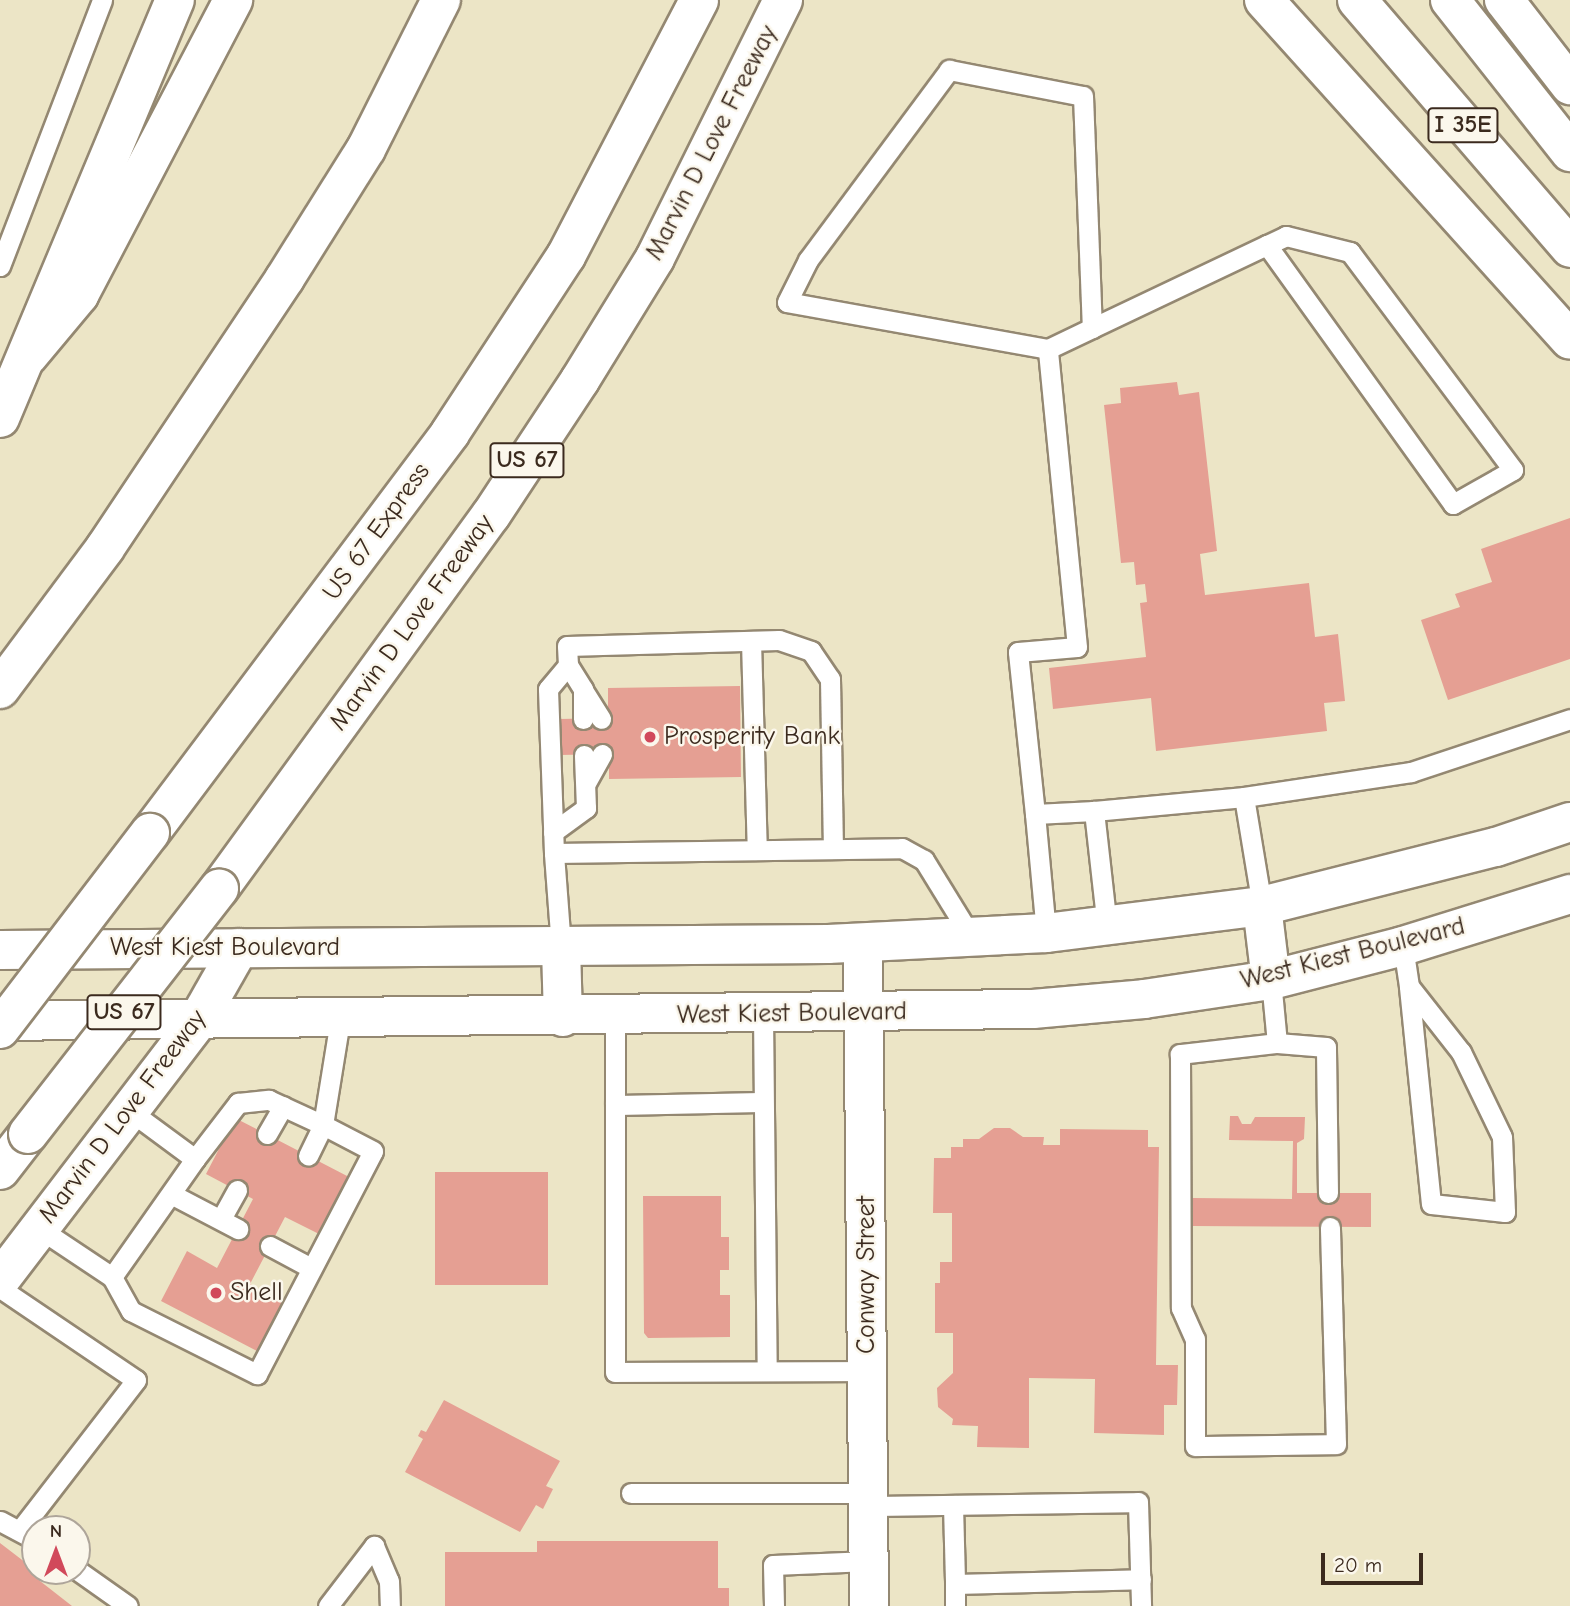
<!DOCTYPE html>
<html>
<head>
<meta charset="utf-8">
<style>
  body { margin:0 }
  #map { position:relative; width:1570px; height:1606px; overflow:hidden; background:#ece5c6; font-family:"Comic Neue",sans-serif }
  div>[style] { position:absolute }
  .building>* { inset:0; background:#e59f93; transform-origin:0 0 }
  .roads { filter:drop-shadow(2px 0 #948872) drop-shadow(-2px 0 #948872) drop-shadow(0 2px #948872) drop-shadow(0 -2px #948872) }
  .lane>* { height:19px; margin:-9.5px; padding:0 9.5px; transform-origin:9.5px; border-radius:9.5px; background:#fff }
  .secondary>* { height:38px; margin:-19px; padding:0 19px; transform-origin:19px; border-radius:19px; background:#fff }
  .highway>* { height:38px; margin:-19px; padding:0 19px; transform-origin:19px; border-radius:19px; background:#fff }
  .bridges { filter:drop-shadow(2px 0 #948872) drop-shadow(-2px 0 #948872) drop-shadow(0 2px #948872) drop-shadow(0 -2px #948872) }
  .highway-bridge>* { height:38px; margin:-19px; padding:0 19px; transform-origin:19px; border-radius:19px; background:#fff }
  .dots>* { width:19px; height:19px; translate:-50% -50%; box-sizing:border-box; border:4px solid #fbf7ec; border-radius:50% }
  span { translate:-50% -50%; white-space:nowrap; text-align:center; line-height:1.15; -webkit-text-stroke:5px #fbf7ec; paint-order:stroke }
  .shield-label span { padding:2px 5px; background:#fbf7ec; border:2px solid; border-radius:5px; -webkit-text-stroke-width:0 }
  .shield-label { font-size:24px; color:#3b2a1e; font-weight:700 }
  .street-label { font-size:26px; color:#3b2a1e }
  .poi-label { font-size:26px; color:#3b2a1e }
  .left { translate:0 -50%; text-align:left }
  .north { position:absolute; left:21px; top:1515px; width:70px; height:70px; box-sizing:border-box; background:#fbf7ec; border:2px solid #aea59a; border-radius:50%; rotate:0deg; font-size:19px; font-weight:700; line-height:28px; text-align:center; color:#3b2a1e }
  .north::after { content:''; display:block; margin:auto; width:24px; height:32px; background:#d1495b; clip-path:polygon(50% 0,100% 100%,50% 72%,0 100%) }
  .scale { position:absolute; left:1321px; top:1553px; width:102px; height:32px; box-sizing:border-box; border:4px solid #3b2a1e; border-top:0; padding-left:9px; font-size:21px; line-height:24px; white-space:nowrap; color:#3b2a1e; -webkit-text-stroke:5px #fbf7ec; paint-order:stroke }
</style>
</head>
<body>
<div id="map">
  <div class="building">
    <div style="clip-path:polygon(1177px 382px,1179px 395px,1199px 392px,1217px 551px,1200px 554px,1205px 595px,1309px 583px,1315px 637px,1338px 634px,1345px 701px,1324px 703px,1327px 731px,1156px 751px,1151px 698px,1053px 709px,1049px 668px,1146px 657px,1140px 603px,1147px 602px,1145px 584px,1136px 585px,1134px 562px,1121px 563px,1104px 405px,1121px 403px,1120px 388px)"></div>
    <div style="clip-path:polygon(1570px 518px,1570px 659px,1448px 700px,1421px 620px,1460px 607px,1455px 594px,1492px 582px,1481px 549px)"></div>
    <div style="clip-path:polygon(740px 686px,741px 777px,609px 779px,609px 754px,560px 755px,560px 719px,608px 718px,608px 688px)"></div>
    <div style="clip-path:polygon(1230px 1116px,1238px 1116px,1242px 1124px,1251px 1124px,1255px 1117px,1305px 1117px,1304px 1139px,1297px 1143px,1297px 1193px,1371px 1193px,1371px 1227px,1192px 1226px,1192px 1198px,1292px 1199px,1293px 1141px,1229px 1140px)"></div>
    <div style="clip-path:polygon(235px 1118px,349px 1177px,319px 1234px,285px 1217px,250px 1284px,282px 1302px,257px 1351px,161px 1301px,187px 1251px,217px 1268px,253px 1199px,206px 1174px)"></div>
    <div style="clip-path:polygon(994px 1128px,1010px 1128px,1023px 1137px,1044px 1137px,1043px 1145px,1060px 1145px,1060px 1129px,1148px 1130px,1148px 1147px,1159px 1147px,1156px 1365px,1178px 1365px,1177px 1405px,1164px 1405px,1164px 1435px,1094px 1433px,1095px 1379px,1029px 1378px,1029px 1448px,977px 1447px,978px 1426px,952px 1425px,953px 1419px,938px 1407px,937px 1388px,953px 1373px,953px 1333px,935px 1333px,935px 1283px,940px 1283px,940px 1262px,952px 1262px,952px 1213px,933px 1213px,934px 1158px,951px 1158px,951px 1147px,963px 1147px,963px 1139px,979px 1139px)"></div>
    <div style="left:435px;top:1172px;width:113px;height:113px"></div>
    <div style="clip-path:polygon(643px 1196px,721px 1196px,721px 1237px,729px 1237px,729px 1270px,720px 1270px,720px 1295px,730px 1295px,730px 1337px,648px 1338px,644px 1333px)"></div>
    <div style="clip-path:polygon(444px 1400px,560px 1461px,546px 1486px,553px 1489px,543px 1509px,536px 1505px,520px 1532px,405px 1472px,423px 1439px,418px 1436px,421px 1430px,426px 1432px)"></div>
    <div style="clip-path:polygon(537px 1541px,718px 1541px,718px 1588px,729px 1588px,729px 1606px,445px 1606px,445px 1552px,537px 1552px)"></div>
    <div style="clip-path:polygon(0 1543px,43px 1576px,40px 1581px,72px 1606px,0 1606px)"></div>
  </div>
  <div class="roads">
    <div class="lane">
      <div style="left:0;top:266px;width:285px;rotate:-69deg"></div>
      <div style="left:1048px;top:349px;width:265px;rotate:-169.8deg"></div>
      <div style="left:787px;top:302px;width:47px;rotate:-63.4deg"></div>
      <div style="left:808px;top:260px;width:237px;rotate:-53.4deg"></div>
      <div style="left:949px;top:70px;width:136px;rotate:11deg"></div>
      <div style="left:1083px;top:96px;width:232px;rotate:87.8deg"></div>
      <div style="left:751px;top:641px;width:209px;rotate:88.4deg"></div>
      <div style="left:568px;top:665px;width:28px;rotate:58deg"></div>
      <div style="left:583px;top:689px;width:30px;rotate:90deg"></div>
      <div style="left:583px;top:690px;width:34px;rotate:58deg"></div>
      <div style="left:586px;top:783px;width:33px;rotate:-61deg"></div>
      <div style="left:1244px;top:797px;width:110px;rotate:80.6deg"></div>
      <div style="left:1094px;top:811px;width:151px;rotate:-5.3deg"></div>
      <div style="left:1244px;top:797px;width:169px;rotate:-8.5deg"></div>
      <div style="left:1411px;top:772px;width:168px;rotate:-18.4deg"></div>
      <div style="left:1035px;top:814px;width:120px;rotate:84.7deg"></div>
      <div style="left:553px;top:832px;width:41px;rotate:-36deg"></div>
      <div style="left:586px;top:808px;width:53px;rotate:-92.2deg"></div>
      <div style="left:554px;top:853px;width:164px;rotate:-92.1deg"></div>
      <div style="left:548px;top:689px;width:31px;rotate:-50deg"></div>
      <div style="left:568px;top:665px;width:19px;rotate:-93deg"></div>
      <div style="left:567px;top:646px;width:212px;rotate:-1.6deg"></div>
      <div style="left:779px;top:640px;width:34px;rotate:19deg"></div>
      <div style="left:811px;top:651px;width:34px;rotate:56deg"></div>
      <div style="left:830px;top:679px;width:170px;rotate:89deg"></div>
      <div style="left:1107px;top:927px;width:117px;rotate:-96.4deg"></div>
      <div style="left:1094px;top:811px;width:59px;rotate:177.1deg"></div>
      <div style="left:1035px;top:814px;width:163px;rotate:-96deg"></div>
      <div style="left:1018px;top:652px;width:59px;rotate:-4.8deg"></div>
      <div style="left:1077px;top:647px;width:299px;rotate:-95.6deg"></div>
      <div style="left:1048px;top:349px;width:49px;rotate:-25.5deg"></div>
      <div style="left:1092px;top:328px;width:194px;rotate:-25.4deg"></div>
      <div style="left:1267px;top:245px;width:21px;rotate:-25deg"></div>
      <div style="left:1286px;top:236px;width:66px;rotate:14deg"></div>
      <div style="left:1350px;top:252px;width:272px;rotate:53.2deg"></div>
      <div style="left:1513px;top:470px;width:69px;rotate:150.5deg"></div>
      <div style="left:1453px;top:504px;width:319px;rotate:-125.7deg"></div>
      <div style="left:1403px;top:946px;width:40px;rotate:81.5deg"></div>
      <div style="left:1409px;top:986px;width:84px;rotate:51.8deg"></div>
      <div style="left:1461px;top:1052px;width:94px;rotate:64.2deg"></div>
      <div style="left:1502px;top:1137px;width:75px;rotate:87.7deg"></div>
      <div style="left:1505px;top:1212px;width:74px;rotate:-173.8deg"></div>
      <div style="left:1431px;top:1204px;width:219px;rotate:-95.8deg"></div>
      <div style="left:561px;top:947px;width:94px;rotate:-94.3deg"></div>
      <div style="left:554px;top:853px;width:348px;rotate:-0.8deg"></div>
      <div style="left:902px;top:848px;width:25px;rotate:29deg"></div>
      <div style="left:924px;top:860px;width:92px;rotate:58.4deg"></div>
      <div style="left:1271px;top:980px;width:63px;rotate:84.6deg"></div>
      <div style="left:763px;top:1014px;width:357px;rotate:89.4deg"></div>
      <div style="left:615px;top:1017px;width:355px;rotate:90deg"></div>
      <div style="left:615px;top:1372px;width:253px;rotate:-0.2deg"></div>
      <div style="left:615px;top:1105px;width:148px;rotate:-1.2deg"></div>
      <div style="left:267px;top:1134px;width:32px;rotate:-60deg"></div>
      <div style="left:195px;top:1159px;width:71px;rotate:-52.5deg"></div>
      <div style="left:238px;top:1103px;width:31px;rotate:-6deg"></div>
      <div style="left:269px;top:1100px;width:60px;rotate:24.8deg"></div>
      <div style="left:323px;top:1125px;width:34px;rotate:116deg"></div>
      <div style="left:1328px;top:1193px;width:146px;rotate:-90.8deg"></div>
      <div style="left:1326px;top:1047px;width:49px;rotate:-175.3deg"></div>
      <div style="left:1277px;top:1043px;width:98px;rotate:173.5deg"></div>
      <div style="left:1180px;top:1054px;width:254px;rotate:89.8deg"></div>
      <div style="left:1181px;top:1308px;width:34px;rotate:66deg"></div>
      <div style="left:1195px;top:1339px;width:107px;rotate:90deg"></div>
      <div style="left:1195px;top:1446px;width:141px;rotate:-0.8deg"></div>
      <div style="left:1336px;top:1444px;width:217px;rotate:-91.6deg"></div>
      <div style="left:171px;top:1194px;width:76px;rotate:27.6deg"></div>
      <div style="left:221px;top:1219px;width:33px;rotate:-61deg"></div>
      <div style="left:40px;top:1229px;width:87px;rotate:33.7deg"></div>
      <div style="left:112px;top:1277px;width:144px;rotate:-54.9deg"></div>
      <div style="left:195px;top:1159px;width:81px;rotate:-143.6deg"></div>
      <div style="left:270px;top:1246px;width:47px;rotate:28.2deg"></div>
      <div style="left:112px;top:1277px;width:39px;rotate:61deg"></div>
      <div style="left:131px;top:1311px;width:141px;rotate:26.6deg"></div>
      <div style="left:257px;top:1374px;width:251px;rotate:-62.5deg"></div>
      <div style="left:373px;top:1151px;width:56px;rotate:-152.5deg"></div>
      <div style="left:323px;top:1125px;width:106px;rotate:-80.8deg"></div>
      <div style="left:0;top:1288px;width:164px;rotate:34.1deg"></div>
      <div style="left:136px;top:1380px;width:190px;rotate:127.7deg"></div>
      <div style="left:631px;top:1493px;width:237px"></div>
      <div style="left:953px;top:1505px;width:79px;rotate:88.5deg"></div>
      <div style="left:867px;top:1506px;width:271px;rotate:-0.8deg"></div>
      <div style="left:1138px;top:1502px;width:104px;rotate:88.3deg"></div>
      <div style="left:0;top:1521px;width:40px;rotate:28deg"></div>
      <div style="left:77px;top:1570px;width:62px;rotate:35.2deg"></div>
      <div style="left:328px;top:1606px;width:76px;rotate:-52.5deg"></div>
      <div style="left:374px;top:1546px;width:38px;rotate:67deg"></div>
      <div style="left:389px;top:1581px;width:25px;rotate:88deg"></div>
      <div style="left:774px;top:1606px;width:41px;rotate:-91.4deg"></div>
      <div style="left:773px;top:1565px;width:96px;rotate:-2.4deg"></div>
      <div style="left:955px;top:1606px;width:22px;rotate:-90deg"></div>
      <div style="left:955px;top:1584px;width:186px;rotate:-1.5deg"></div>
    </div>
    <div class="secondary">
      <div style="left:0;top:418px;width:453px;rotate:-67.3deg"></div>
      <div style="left:1262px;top:906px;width:75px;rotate:83.1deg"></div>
      <div style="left:863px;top:944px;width:662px;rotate:89.48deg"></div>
      <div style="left:561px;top:947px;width:70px;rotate:88.4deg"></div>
      <div style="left:0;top:950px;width:828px;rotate:-0.42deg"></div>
      <div style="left:828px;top:944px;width:218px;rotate:-2.9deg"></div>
      <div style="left:1046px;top:933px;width:218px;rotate:-7.1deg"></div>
      <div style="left:1262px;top:906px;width:241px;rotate:-14.2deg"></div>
      <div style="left:1496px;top:847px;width:78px;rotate:-18.7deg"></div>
      <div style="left:0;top:1021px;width:1033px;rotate:-0.67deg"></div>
      <div style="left:1033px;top:1009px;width:111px;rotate:-5.1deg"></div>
      <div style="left:1144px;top:999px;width:128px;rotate:-8.5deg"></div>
      <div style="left:1271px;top:980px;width:136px;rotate:-14.4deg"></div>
      <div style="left:1403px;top:946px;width:175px;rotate:-17.3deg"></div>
      <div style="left:0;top:1280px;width:325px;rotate:-52.6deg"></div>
      <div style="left:197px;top:1022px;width:85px;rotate:-60.4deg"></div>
    </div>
    <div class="highway">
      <div style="left:1264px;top:0;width:457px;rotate:48deg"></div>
      <div style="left:1357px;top:0;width:327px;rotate:49.3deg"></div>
      <div style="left:1450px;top:0;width:194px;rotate:51.7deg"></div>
      <div style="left:1504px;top:0;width:108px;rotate:52.2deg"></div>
      <div style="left:28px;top:356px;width:80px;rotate:-50.1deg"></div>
      <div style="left:79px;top:295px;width:333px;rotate:-62.4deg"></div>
      <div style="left:0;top:689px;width:176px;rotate:-53.3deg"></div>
      <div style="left:105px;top:548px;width:324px;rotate:-56.3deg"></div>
      <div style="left:285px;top:278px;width:152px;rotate:-57.9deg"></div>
      <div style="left:366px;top:149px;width:167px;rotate:-63.3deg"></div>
      <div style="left:150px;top:833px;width:500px;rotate:-53.1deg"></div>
      <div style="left:450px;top:433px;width:212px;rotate:-56.8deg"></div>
      <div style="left:566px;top:256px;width:288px;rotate:-62.5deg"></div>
      <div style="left:219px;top:889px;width:462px;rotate:-54deg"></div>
      <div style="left:491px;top:515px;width:162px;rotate:-56.6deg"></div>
      <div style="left:580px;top:380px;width:143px;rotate:-58.4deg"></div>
      <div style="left:655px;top:258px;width:288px;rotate:-63.6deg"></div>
      <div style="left:0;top:1170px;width:46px;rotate:-52.1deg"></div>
    </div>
  </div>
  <div class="bridges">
    <div class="highway-bridge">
      <div style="left:0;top:1029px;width:247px;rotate:-52.6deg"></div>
      <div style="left:28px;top:1134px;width:311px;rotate:-52.1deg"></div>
    </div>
  </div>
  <div class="dots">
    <div style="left:650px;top:737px;background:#d1495b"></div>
    <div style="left:216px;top:1293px;background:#d1495b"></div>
  </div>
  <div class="shield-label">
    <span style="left:1463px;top:125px">I 35E</span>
    <span style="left:527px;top:460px">US 67</span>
    <span style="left:124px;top:1012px">US 67</span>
  </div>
  <div class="street-label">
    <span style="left:712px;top:143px;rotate:-63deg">Marvin D Love Freeway</span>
    <span style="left:377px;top:532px;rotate:-54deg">US 67 Express</span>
    <span style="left:412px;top:623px;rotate:-54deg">Marvin D Love Freeway</span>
    <span style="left:225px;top:948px">West Kiest Boulevard</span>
    <span style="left:1353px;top:954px;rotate:-14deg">West Kiest Boulevard</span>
    <span style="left:792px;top:1014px;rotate:-1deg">West Kiest Boulevard</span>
    <span style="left:123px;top:1117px;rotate:-53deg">Marvin D Love Freeway</span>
    <span style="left:867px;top:1275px;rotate:-90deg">Conway Street</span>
  </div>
  <div class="poi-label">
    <span class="left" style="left:664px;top:737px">Prosperity Bank</span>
    <span class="left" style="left:230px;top:1293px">Shell</span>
  </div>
  <div class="north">N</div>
  <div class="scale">20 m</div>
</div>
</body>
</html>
